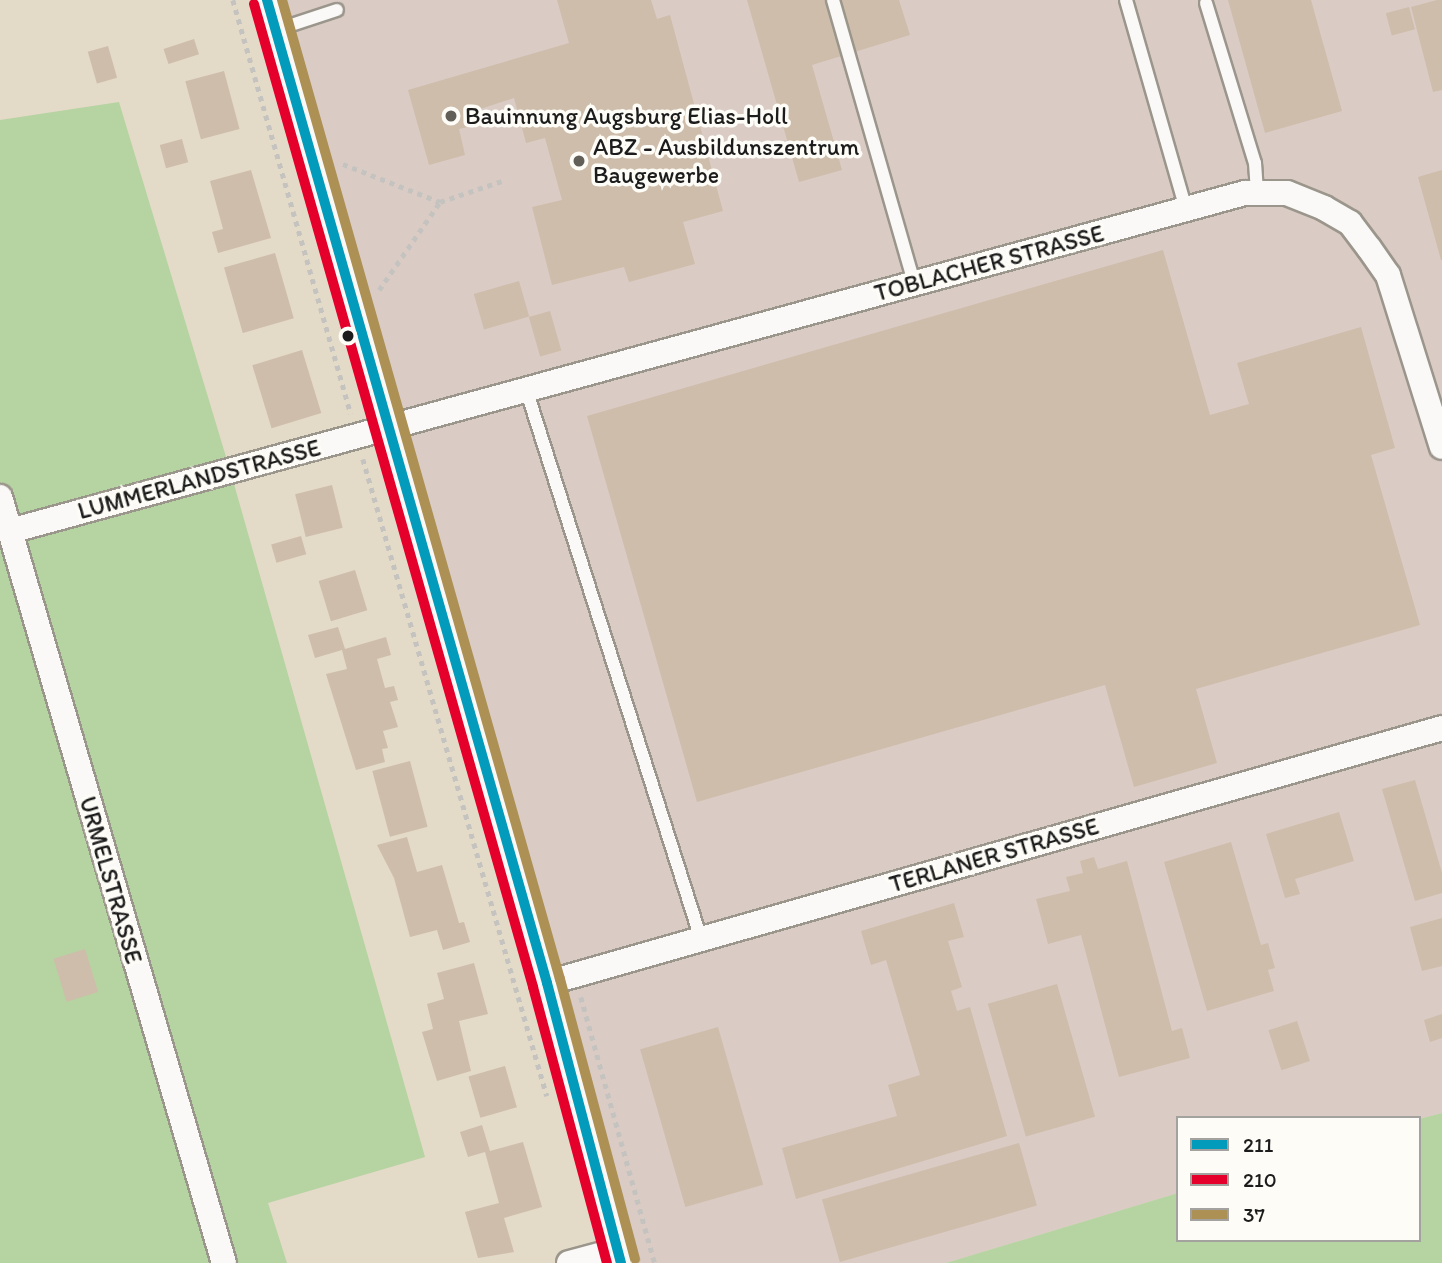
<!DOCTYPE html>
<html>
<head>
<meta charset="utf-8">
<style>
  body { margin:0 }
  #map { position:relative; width:1442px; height:1263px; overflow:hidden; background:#e4dac8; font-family:Itim,sans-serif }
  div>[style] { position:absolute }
  .industrial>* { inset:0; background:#dacbc5 }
  .green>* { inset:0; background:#b6d3a2 }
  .building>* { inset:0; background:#cebdaa; transform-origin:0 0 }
  .path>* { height:4.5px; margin-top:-2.25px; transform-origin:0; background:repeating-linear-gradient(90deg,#c5c3bf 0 5px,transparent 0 10px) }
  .roads { filter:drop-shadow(2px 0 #9b968c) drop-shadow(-2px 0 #9b968c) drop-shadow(0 2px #9b968c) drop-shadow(0 -2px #9b968c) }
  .service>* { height:12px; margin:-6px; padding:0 6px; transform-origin:6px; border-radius:6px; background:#fbf9f7 }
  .minor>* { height:24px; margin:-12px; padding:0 12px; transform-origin:12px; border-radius:12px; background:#fbf9f7 }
  .bus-1>* { height:10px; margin:-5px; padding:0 5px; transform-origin:5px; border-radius:5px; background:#039bbc }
  .bus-2>* { height:10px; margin:-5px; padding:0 5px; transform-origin:5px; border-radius:5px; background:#e4002b }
  .bus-3>* { height:10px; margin:-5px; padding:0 5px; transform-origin:5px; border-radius:5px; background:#ac9054 }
  .dots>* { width:19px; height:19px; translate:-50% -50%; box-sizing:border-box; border:4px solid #fdfcf7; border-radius:50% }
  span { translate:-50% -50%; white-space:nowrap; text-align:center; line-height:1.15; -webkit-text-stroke:7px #fdfcf7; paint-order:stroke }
  .poi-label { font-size:24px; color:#1c1c1c }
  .left { translate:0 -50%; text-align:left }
  .street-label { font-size:24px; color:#1c1c1c }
  .legend { position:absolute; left:1176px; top:1116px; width:245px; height:126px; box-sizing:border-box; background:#fdfcf7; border:2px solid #a3a29f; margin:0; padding:9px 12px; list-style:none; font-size:21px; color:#1c1c1c }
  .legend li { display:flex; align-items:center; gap:14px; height:35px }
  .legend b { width:35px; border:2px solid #a3a29f }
</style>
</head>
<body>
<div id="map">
  <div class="industrial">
    <div style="clip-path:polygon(267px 0,1442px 0,1442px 1113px,1419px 1119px,1178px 1118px,1178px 1193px,946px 1263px,621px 1263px)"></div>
  </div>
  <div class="green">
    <div style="clip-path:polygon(119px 102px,230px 470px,425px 1157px,268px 1203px,287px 1263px,0 1263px,0 120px)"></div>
    <div style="clip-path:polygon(1442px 1113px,1442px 1263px,946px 1263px,1178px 1193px,1178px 1240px,1419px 1240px,1419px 1119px)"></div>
  </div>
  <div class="building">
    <div style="clip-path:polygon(557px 0,651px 0,657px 19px,670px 15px,723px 211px,683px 222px,695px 264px,629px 282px,624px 267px,552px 285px,532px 207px,562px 200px,545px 138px,526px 143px,514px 98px,468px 113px,472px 126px,459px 129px,465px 155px,429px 165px,408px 90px,569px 43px)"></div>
    <div style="clip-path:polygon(747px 0,899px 0,910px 35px,812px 65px,842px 170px,799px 182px)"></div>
    <div style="clip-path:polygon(1228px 0,1311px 0,1342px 111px,1265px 133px)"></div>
    <div style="clip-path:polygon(1437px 0,1442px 0,1442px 90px,1433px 92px,1411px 7px)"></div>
    <div style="left:1409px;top:7px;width:23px;height:24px;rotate:75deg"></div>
    <div style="left:194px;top:39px;width:16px;height:32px;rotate:72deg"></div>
    <div style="left:108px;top:46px;width:33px;height:21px;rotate:74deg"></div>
    <div style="left:224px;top:71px;width:60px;height:40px;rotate:75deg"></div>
    <div style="left:182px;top:139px;width:24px;height:23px;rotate:75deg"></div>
    <div style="clip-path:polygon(251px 170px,271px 238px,218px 253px,212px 232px,223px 229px,210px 181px)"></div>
    <div style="clip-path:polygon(1442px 170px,1442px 260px,1441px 260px,1418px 177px)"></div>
    <div style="clip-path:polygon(1163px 250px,1210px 415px,1249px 404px,1237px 363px,1361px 327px,1395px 448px,1371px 455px,1420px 625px,1196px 689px,1217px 763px,1134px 787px,1105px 685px,697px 802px,587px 416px)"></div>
    <div style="left:275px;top:253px;width:68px;height:53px;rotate:74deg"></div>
    <div style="left:519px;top:281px;width:37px;height:47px;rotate:74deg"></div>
    <div style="left:550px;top:311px;width:41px;height:22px;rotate:74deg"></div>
    <div style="left:302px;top:350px;width:66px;height:52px;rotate:73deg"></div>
    <div style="left:332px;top:485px;width:44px;height:38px;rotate:76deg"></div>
    <div style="left:301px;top:536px;width:19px;height:31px;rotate:74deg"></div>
    <div style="left:355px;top:570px;width:42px;height:38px;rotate:73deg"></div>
    <div style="clip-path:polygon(338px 627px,345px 649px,386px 637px,391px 655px,377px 659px,385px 688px,394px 686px,398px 700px,390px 702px,398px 727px,383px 731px,388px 748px,382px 749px,385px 762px,356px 770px,326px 674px,347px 669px,342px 650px,315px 658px,308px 635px)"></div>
    <div style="left:410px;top:761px;width:68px;height:39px;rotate:75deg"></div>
    <div style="clip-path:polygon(1415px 780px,1442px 873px,1442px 893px,1415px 901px,1382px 789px)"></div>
    <div style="clip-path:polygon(1339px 812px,1354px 861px,1295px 879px,1300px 894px,1285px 898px,1266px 834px)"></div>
    <div style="clip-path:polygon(407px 837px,417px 872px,442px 865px,459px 923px,464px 922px,470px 942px,443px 950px,437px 930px,410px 937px,394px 878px,377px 845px)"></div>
    <div style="clip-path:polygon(1231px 842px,1261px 945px,1268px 943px,1275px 968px,1268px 970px,1274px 991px,1207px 1011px,1164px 862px)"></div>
    <div style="clip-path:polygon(1094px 857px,1098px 869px,1127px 861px,1172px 1031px,1182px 1028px,1190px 1058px,1119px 1077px,1081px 935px,1048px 944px,1036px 899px,1070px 891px,1066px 877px,1083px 873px,1080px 861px)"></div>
    <div style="clip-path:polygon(954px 903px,964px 937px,948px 941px,962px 987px,951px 991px,957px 1011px,970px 1007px,1007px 1136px,796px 1199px,782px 1148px,897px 1116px,888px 1085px,920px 1075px,886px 960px,871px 965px,861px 931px)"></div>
    <div style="clip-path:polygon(1442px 918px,1442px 966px,1422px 971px,1410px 927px)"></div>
    <div style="left:85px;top:949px;width:45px;height:33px;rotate:73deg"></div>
    <div style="clip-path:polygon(474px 963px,488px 1014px,459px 1021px,471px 1071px,437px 1081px,422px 1032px,433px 1029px,427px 1004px,444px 999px,437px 973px)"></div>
    <div style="left:1057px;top:984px;width:138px;height:72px;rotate:74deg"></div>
    <div style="clip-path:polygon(1442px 1014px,1442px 1038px,1430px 1042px,1424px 1020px)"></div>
    <div style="left:1297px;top:1021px;width:42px;height:30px;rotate:72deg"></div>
    <div style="left:718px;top:1027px;width:164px;height:81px;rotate:74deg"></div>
    <div style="left:505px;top:1066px;width:43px;height:38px;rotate:74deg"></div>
    <div style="clip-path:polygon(482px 1125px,490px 1151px,523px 1142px,542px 1207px,504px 1218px,514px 1252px,478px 1258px,465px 1212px,499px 1203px,485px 1152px,468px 1157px,460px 1132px)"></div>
    <div style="left:1019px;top:1143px;width:65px;height:205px;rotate:74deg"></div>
  </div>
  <div class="path">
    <div style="left:233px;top:0;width:430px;rotate:74.1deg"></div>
    <div style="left:343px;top:164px;width:104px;rotate:21.4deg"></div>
    <div style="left:379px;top:290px;width:107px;rotate:-55.3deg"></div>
    <div style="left:440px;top:202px;width:65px;rotate:-18.7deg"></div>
    <div style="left:363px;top:459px;width:663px;rotate:73.89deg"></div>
    <div style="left:581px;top:997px;width:276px;rotate:74.5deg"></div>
  </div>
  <div class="roads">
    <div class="service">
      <div style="left:833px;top:0;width:294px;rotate:74deg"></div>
      <div style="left:1126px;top:0;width:217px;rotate:74deg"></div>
      <div style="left:1206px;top:3px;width:167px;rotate:73deg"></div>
      <div style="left:1255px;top:163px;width:30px;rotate:86deg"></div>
      <div style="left:276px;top:30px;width:64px;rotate:-18.2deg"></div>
      <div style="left:527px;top:392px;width:574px;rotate:72.35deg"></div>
    </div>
    <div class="minor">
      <div style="left:267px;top:0;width:1022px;rotate:74.1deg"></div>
      <div style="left:547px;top:983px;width:290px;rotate:75.2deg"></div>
      <div style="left:0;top:497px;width:798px;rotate:73.7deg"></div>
      <div style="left:10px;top:531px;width:1280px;rotate:-15.31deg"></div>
      <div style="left:1245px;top:193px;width:42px"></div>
      <div style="left:1287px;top:193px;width:40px;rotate:22deg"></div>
      <div style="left:1324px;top:208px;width:30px;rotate:30deg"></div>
      <div style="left:1350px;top:223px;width:31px;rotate:53deg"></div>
      <div style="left:1369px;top:248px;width:33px;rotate:55deg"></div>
      <div style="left:1388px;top:275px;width:180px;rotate:72.6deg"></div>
      <div style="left:547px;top:983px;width:931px;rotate:-15.9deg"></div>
      <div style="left:569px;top:1263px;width:51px;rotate:-14.9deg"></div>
    </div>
  </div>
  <div class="bus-1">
    <div style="left:267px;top:0;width:1022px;rotate:74.1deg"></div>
    <div style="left:547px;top:983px;width:290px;rotate:75.2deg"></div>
  </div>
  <div class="bus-2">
    <div style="left:254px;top:4px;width:1022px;rotate:74.15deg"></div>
    <div style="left:533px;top:987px;width:286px;rotate:75deg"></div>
  </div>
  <div class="bus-3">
    <div style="left:282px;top:0;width:1018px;rotate:74.15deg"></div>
    <div style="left:560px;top:979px;width:290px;rotate:75deg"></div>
  </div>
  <div class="dots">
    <div style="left:451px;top:116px;background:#625e58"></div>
    <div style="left:579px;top:161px;background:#625e58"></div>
    <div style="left:348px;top:336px;background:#1c1c1c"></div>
  </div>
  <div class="poi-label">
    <span class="left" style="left:465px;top:116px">Bauinnung Augsburg Elias-Holl</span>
    <span class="left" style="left:593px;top:161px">ABZ - Ausbildunszentrum<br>Baugewerbe</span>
  </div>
  <div class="street-label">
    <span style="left:989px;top:263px;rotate:-15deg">TOBLACHER STRASSE</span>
    <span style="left:199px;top:479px;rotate:-15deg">LUMMERLANDSTRASSE</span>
    <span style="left:994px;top:855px;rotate:-16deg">TERLANER STRASSE</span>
    <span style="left:111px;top:880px;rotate:74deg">URMELSTRASSE</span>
  </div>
  <ul class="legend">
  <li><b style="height:9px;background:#039bbc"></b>211</li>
  <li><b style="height:9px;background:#e4002b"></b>210</li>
  <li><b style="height:9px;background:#ac9054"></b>37</li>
  </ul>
</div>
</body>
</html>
